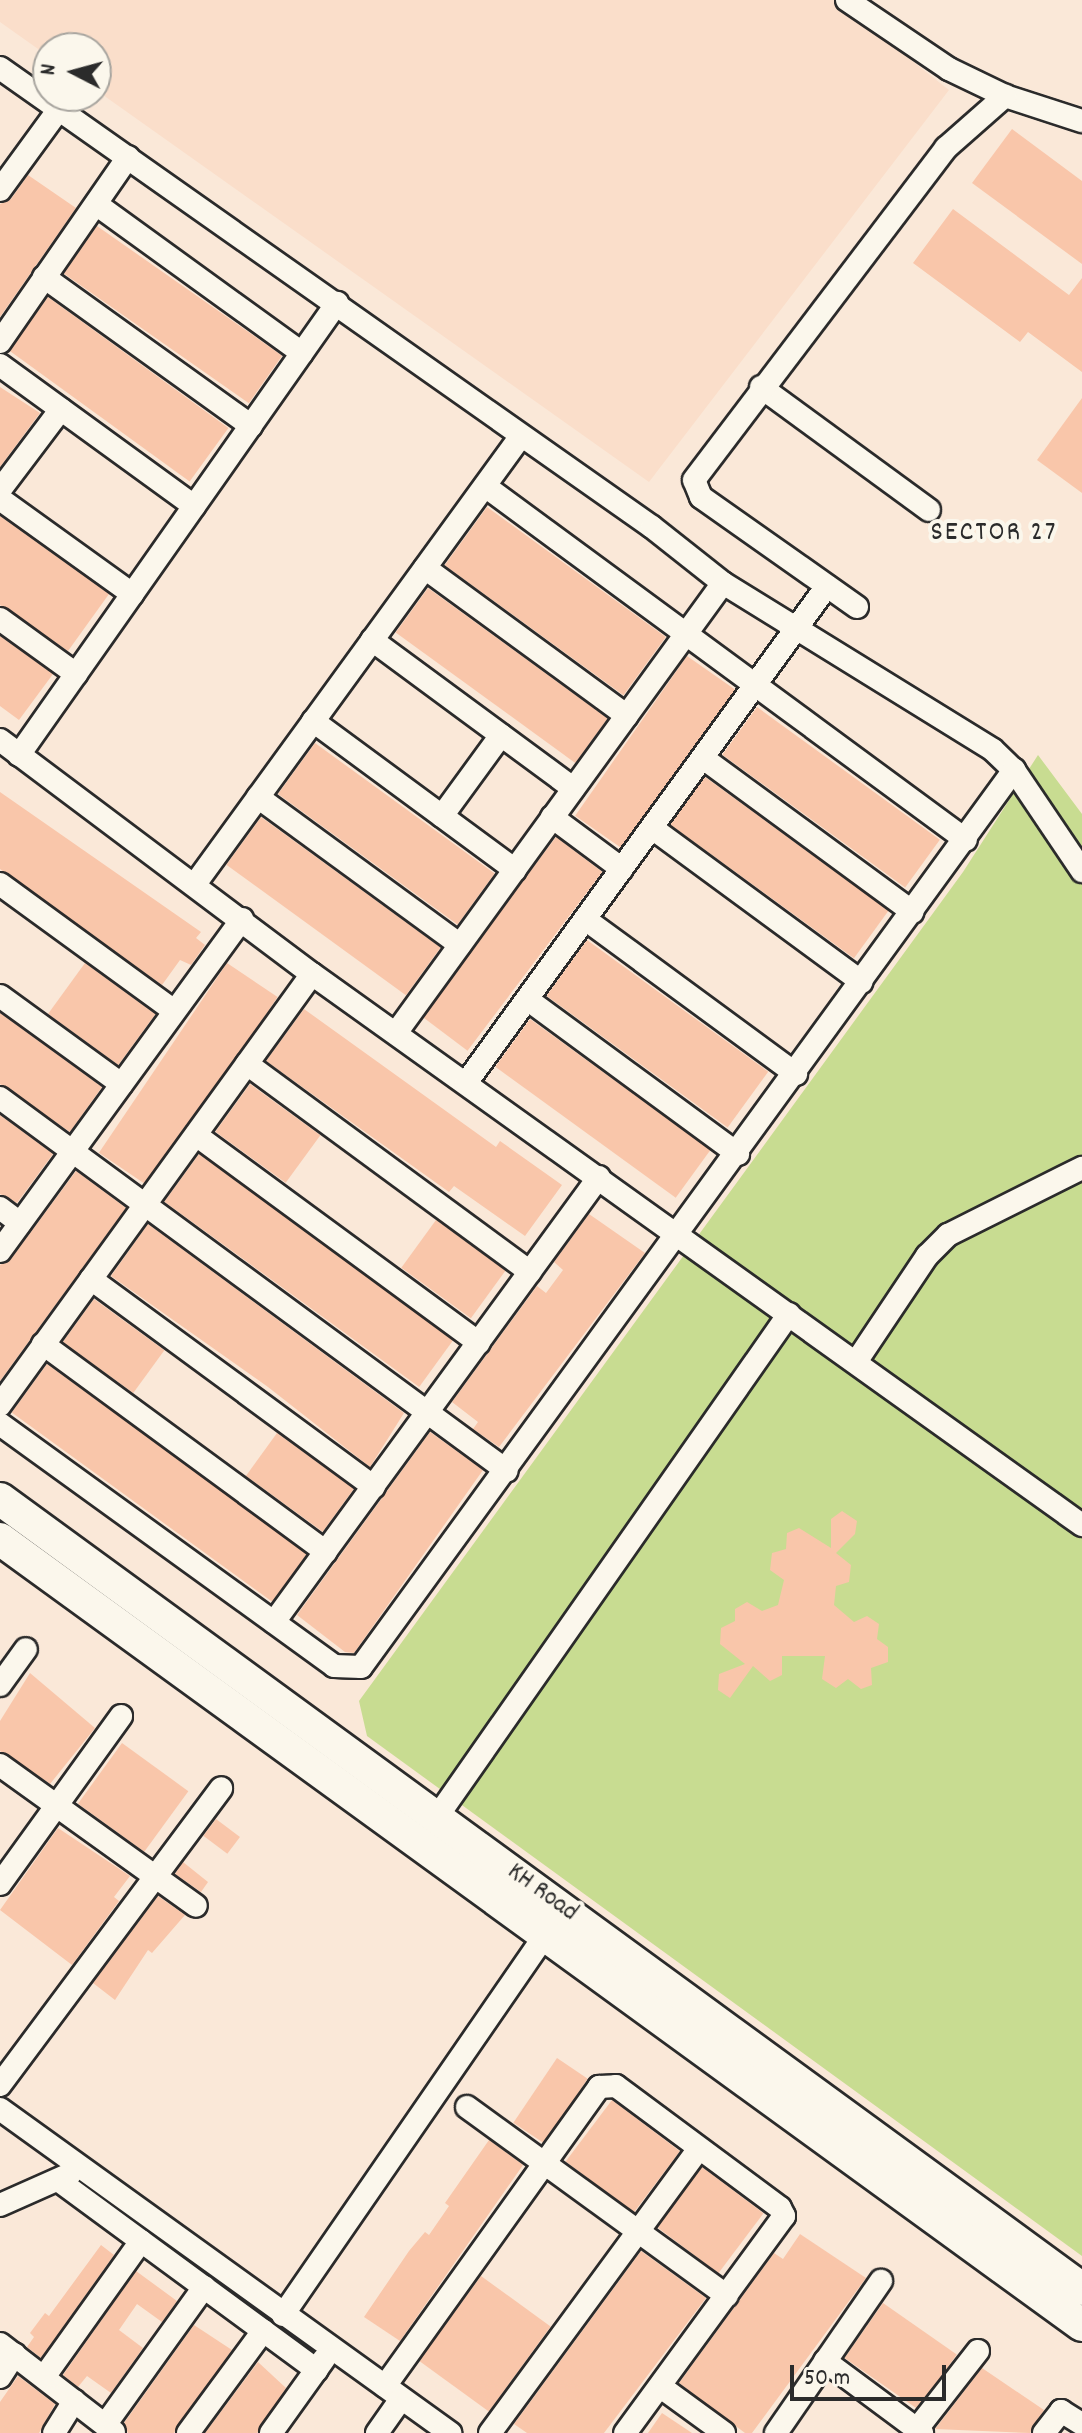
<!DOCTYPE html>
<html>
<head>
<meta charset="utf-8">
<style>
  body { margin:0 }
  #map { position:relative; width:1082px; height:2433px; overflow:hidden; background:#fae8d8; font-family:Dekko,sans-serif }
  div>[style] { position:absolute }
  .built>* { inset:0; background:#fadeca }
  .green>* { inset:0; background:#c8dc91 }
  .building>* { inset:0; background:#f9c6aa; transform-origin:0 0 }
  .roads { filter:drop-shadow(2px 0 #2b2b2b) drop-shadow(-2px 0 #2b2b2b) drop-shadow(0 2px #2b2b2b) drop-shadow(0 -2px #2b2b2b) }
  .street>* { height:22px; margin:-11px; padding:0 11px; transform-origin:11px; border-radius:11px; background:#fbf7ec }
  .secondary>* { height:32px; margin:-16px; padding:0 16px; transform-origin:16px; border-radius:16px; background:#fbf7ec }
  span { translate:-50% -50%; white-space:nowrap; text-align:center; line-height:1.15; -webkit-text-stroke:8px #fbf7ec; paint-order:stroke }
  .street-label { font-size:26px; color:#2b2b2b }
  .neighbourhood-label { font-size:28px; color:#2b2b2b; letter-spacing:2px }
  .north { position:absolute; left:32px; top:32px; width:80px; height:80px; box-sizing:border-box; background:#fbf7ec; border:2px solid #a8a59f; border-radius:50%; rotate:276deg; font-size:22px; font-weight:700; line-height:32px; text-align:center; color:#2b2b2b }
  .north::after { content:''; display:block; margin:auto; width:28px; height:36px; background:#2b2b2b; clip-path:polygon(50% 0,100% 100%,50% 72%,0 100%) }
  .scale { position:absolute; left:790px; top:2365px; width:156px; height:36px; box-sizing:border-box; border:4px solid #2b2b2b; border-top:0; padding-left:10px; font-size:24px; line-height:28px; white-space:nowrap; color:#2b2b2b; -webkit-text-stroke:6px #fbf7ec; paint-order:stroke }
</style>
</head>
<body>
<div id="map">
  <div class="built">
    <div style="clip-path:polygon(0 0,835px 0,949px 90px,649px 482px,96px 90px,96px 48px,48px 48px,48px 56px,0 22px)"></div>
  </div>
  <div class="green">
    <div style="clip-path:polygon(1038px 755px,1082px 814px,1082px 2256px,367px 1736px,359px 1701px,963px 872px)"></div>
  </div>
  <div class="building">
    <div style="clip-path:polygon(1012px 129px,1082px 181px,1082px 264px,972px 183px)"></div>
    <div style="clip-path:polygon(28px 175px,76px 208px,0 317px,0 204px,11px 199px)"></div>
    <div style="clip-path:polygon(953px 209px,1069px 295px,1082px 278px,1082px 372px,1028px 332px,1020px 342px,913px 263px)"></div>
    <div style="left:97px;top:226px;width:226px;height:58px;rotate:35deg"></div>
    <div style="left:48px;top:297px;width:223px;height:66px;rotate:36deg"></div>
    <div style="clip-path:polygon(0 387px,40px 413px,0 467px)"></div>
    <div style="clip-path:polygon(1082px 398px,1082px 493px,1037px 460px)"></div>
    <div style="left:487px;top:507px;width:221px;height:72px;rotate:36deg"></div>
    <div style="clip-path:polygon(0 516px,109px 594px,68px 651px,0 605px)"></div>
    <div style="left:428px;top:588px;width:222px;height:55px;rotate:36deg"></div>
    <div style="clip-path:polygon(0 636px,53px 674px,19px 720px,0 706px)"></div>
    <div style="left:687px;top:656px;width:59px;height:195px;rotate:35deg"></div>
    <div style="left:757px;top:707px;width:226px;height:59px;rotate:36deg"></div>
    <div style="left:315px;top:743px;width:222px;height:63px;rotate:36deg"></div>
    <div style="left:705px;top:777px;width:227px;height:59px;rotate:36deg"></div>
    <div style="clip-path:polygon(0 792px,201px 932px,196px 938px,205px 945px,191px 965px,180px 960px,162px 985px,0 869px)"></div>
    <div style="left:261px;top:817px;width:222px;height:59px;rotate:36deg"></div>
    <div style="left:556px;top:837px;width:58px;height:224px;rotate:37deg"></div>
    <div style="left:587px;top:940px;width:224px;height:69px;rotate:36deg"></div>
    <div style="left:85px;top:963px;width:87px;height:63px;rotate:36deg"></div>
    <div style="left:227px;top:963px;width:61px;height:229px;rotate:34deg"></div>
    <div style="clip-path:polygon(304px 1009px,496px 1147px,500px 1141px,562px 1185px,525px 1236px,454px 1186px,449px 1192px,266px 1061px)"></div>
    <div style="clip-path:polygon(0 1013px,102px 1087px,70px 1132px,0 1084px)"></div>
    <div style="left:530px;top:1019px;width:223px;height:59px;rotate:36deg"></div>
    <div style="left:250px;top:1084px;width:87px;height:59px;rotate:36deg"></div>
    <div style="clip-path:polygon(0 1115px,53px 1154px,17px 1203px,0 1194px)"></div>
    <div style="left:199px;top:1154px;width:315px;height:59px;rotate:36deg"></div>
    <div style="clip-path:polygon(76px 1171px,126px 1208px,0 1381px,0 1265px,11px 1259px)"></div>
    <div style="clip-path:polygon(589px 1214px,645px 1253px,499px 1447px,473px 1429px,478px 1422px,452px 1402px,537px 1286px,546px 1293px,563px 1270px,554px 1262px)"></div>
    <div style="left:436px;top:1220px;width:86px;height:59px;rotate:36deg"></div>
    <div style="clip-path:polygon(148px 1224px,404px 1413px,370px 1467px,268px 1387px,111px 1276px)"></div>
    <div style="left:94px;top:1299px;width:87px;height:53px;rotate:36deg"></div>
    <div style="left:47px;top:1364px;width:322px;height:60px;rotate:36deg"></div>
    <div style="clip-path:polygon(430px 1432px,483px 1470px,354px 1653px,345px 1652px,297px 1615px)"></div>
    <div style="left:277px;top:1433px;width:95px;height:53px;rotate:36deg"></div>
    <div style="clip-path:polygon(842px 1511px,857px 1521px,855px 1534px,836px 1553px,851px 1565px,849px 1582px,836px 1586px,834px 1605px,854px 1622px,867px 1616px,879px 1624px,877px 1639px,888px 1647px,888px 1662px,871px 1668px,872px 1685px,861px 1689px,848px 1679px,836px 1688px,822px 1679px,825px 1656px,782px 1656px,782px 1675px,770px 1681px,753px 1666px,730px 1698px,718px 1690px,719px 1674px,745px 1664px,720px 1644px,721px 1628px,735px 1621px,735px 1609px,747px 1602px,762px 1611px,778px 1605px,784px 1580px,770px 1570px,772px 1553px,786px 1549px,787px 1533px,799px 1528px,831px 1548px,831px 1519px)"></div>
    <div style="clip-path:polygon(30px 1673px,95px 1728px,50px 1784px,0 1751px,0 1721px)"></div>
    <div style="left:122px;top:1743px;width:82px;height:75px;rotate:36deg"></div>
    <div style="left:216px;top:1819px;width:30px;height:21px;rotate:37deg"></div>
    <div style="clip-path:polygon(58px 1828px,130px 1876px,114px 1897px,119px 1901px,72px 1965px,0 1910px)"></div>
    <div style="clip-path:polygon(183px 1862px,208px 1882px,201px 1892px,175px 1874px)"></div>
    <div style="clip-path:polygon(158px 1896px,185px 1915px,152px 1953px,148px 1950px,115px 2000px,93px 1983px)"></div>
    <div style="left:557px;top:2058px;width:37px;height:78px;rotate:34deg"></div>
    <div style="left:612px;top:2100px;width:85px;height:77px;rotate:37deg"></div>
    <div style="clip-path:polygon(489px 2140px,523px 2165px,400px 2341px,364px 2317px,409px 2251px,425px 2232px,429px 2235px,449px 2206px,445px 2203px)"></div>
    <div style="left:702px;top:2167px;width:77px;height:75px;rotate:37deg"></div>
    <div style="clip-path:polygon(800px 2234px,866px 2278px,752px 2433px,745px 2433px,679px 2383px,774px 2253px,783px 2259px)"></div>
    <div style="clip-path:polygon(101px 2245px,114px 2255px,41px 2358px,27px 2347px,34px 2337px,30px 2333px,45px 2313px,49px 2316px)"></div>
    <div style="clip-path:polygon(641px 2251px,706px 2298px,604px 2433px,527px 2433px,514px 2424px)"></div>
    <div style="clip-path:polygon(136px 2271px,177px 2301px,162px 2322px,137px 2304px,119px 2330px,143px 2348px,111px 2393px,87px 2376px,78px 2387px,63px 2375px)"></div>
    <div style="left:481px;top:2276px;width:86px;height:105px;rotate:36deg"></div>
    <div style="left:883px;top:2303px;width:90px;height:67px;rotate:35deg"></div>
    <div style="clip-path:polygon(194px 2325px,232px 2350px,174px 2433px,128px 2433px,124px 2423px)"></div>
    <div style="clip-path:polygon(258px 2362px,286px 2388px,257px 2433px,205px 2433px)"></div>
    <div style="clip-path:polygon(982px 2368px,1044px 2410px,1030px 2433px,935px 2429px)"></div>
    <div style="clip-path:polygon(18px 2376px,55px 2404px,39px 2433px,0 2433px,0 2402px)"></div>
    <div style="clip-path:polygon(662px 2413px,692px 2433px,648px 2433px)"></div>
  </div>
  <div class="roads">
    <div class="street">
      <div style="left:847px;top:0;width:123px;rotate:34.1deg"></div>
      <div style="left:949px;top:69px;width:62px;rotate:25.7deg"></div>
      <div style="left:1005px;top:96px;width:81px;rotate:18deg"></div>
      <div style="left:0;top:68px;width:797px;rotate:35.15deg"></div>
      <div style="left:652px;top:527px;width:90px;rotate:38.3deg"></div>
      <div style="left:723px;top:583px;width:317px;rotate:31.7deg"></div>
      <div style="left:993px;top:750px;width:29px;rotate:44deg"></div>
      <div style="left:1014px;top:770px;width:122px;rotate:56deg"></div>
      <div style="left:0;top:190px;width:100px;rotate:-53.9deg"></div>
      <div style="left:96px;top:204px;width:254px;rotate:35.9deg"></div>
      <div style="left:44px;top:277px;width:255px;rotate:35.7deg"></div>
      <div style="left:0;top:342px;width:225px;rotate:-55.3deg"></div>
      <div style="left:0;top:365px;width:240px;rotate:36deg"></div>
      <div style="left:761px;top:387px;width:208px;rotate:36.2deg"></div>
      <div style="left:485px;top:486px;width:597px;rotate:36.35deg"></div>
      <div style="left:0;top:490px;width:101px;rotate:-53deg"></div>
      <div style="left:0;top:499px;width:163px;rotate:35.7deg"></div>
      <div style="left:425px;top:568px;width:250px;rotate:36.2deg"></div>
      <div style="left:857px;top:607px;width:191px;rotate:-144.8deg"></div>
      <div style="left:701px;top:497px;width:18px;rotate:-112deg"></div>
      <div style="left:694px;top:480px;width:417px;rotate:-52.8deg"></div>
      <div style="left:946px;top:148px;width:79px;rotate:-41.4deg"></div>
      <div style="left:0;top:619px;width:94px;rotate:35.9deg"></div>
      <div style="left:372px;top:640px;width:250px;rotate:36.4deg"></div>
      <div style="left:313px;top:721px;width:251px;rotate:36.4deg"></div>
      <div style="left:0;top:740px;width:390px;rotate:36.9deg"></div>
      <div style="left:312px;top:974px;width:947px;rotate:35.59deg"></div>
      <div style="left:19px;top:755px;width:553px;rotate:-54.87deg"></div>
      <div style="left:703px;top:758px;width:260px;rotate:36.3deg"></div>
      <div style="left:258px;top:797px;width:250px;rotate:36.2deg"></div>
      <div style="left:442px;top:816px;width:100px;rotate:-53.9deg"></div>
      <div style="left:552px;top:817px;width:87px;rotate:36.6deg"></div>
      <div style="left:652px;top:828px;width:260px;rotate:36.3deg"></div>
      <div style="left:0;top:884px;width:215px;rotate:36.1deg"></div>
      <div style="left:195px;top:884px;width:554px;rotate:-53.96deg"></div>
      <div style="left:585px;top:919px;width:262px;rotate:36.3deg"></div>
      <div style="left:0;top:996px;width:150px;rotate:36deg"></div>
      <div style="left:527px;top:999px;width:262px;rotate:36.3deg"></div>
      <div style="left:396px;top:1033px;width:556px;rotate:-54deg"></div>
      <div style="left:247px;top:1064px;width:351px;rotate:36.3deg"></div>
      <div style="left:466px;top:1083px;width:614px;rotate:-54.01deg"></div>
      <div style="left:0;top:1098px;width:629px;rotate:36.34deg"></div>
      <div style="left:196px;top:1135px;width:351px;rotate:36.3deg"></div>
      <div style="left:0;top:1208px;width:25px;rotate:37deg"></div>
      <div style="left:0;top:1251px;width:411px;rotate:-53.9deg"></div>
      <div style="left:91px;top:1279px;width:351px;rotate:36.3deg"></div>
      <div style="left:43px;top:1344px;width:351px;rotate:36.3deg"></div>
      <div style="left:856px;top:1362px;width:128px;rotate:-56.2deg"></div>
      <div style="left:927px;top:1256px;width:30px;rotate:-45deg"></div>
      <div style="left:948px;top:1235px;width:150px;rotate:-26.6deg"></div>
      <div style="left:0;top:1405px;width:532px;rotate:-54.1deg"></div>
      <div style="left:0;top:1424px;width:412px;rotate:35.9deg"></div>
      <div style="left:334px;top:1666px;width:27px;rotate:2deg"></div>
      <div style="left:361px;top:1667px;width:1110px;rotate:-53.95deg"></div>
      <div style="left:274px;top:1622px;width:551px;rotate:-53.86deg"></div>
      <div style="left:0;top:1685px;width:44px;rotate:-54.2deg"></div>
      <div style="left:0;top:1765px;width:241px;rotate:35.7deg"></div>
      <div style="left:437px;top:1817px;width:614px;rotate:-55.02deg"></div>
      <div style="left:0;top:1884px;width:207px;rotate:-54.2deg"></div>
      <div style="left:0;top:2085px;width:370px;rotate:-53.3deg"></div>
      <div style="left:467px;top:2107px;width:321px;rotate:36deg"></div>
      <div style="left:0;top:2109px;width:555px;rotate:35.75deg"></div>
      <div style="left:58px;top:2180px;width:321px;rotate:36.3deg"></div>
      <div style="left:0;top:2205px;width:77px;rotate:-23.9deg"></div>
      <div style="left:283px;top:2315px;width:475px;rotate:-55.4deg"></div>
      <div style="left:0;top:2344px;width:144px;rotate:37.7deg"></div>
      <div style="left:825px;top:2361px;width:121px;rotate:36.6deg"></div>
      <div style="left:0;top:2377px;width:27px;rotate:-57deg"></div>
      <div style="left:44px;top:2377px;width:167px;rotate:-54.5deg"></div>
      <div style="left:385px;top:2386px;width:368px;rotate:-54.4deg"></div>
      <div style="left:599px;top:2087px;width:17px;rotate:-3deg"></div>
      <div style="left:616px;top:2086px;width:204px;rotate:36.6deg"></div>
      <div style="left:780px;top:2208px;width:9px;rotate:63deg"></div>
      <div style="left:784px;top:2216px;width:269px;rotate:126.2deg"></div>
      <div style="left:661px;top:2387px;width:78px;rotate:36.1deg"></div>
      <div style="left:105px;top:2425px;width:170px;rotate:-54.3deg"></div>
      <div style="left:917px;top:2429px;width:99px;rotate:-52deg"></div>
      <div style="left:54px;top:2433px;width:38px;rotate:-58deg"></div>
      <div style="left:188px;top:2433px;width:127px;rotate:-53.7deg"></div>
      <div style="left:271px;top:2433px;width:91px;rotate:-54.4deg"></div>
      <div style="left:377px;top:2433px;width:42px;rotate:-54.8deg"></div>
      <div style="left:490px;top:2433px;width:353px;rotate:-53.7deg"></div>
      <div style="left:776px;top:2433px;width:185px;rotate:-55.4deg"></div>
      <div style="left:1044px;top:2433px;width:28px;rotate:-52deg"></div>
      <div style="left:1061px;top:2411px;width:25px;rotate:32deg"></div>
    </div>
    <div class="secondary">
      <div style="left:0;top:1499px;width:1340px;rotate:36.13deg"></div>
      <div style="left:0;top:1539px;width:1337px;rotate:36deg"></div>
    </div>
  </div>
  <div class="street-label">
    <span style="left:542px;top:1893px;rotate:36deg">KH Road</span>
  </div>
  <div class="neighbourhood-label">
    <span style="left:994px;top:534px">SECTOR 27</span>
  </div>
  <div class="north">N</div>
  <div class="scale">50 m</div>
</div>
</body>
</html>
